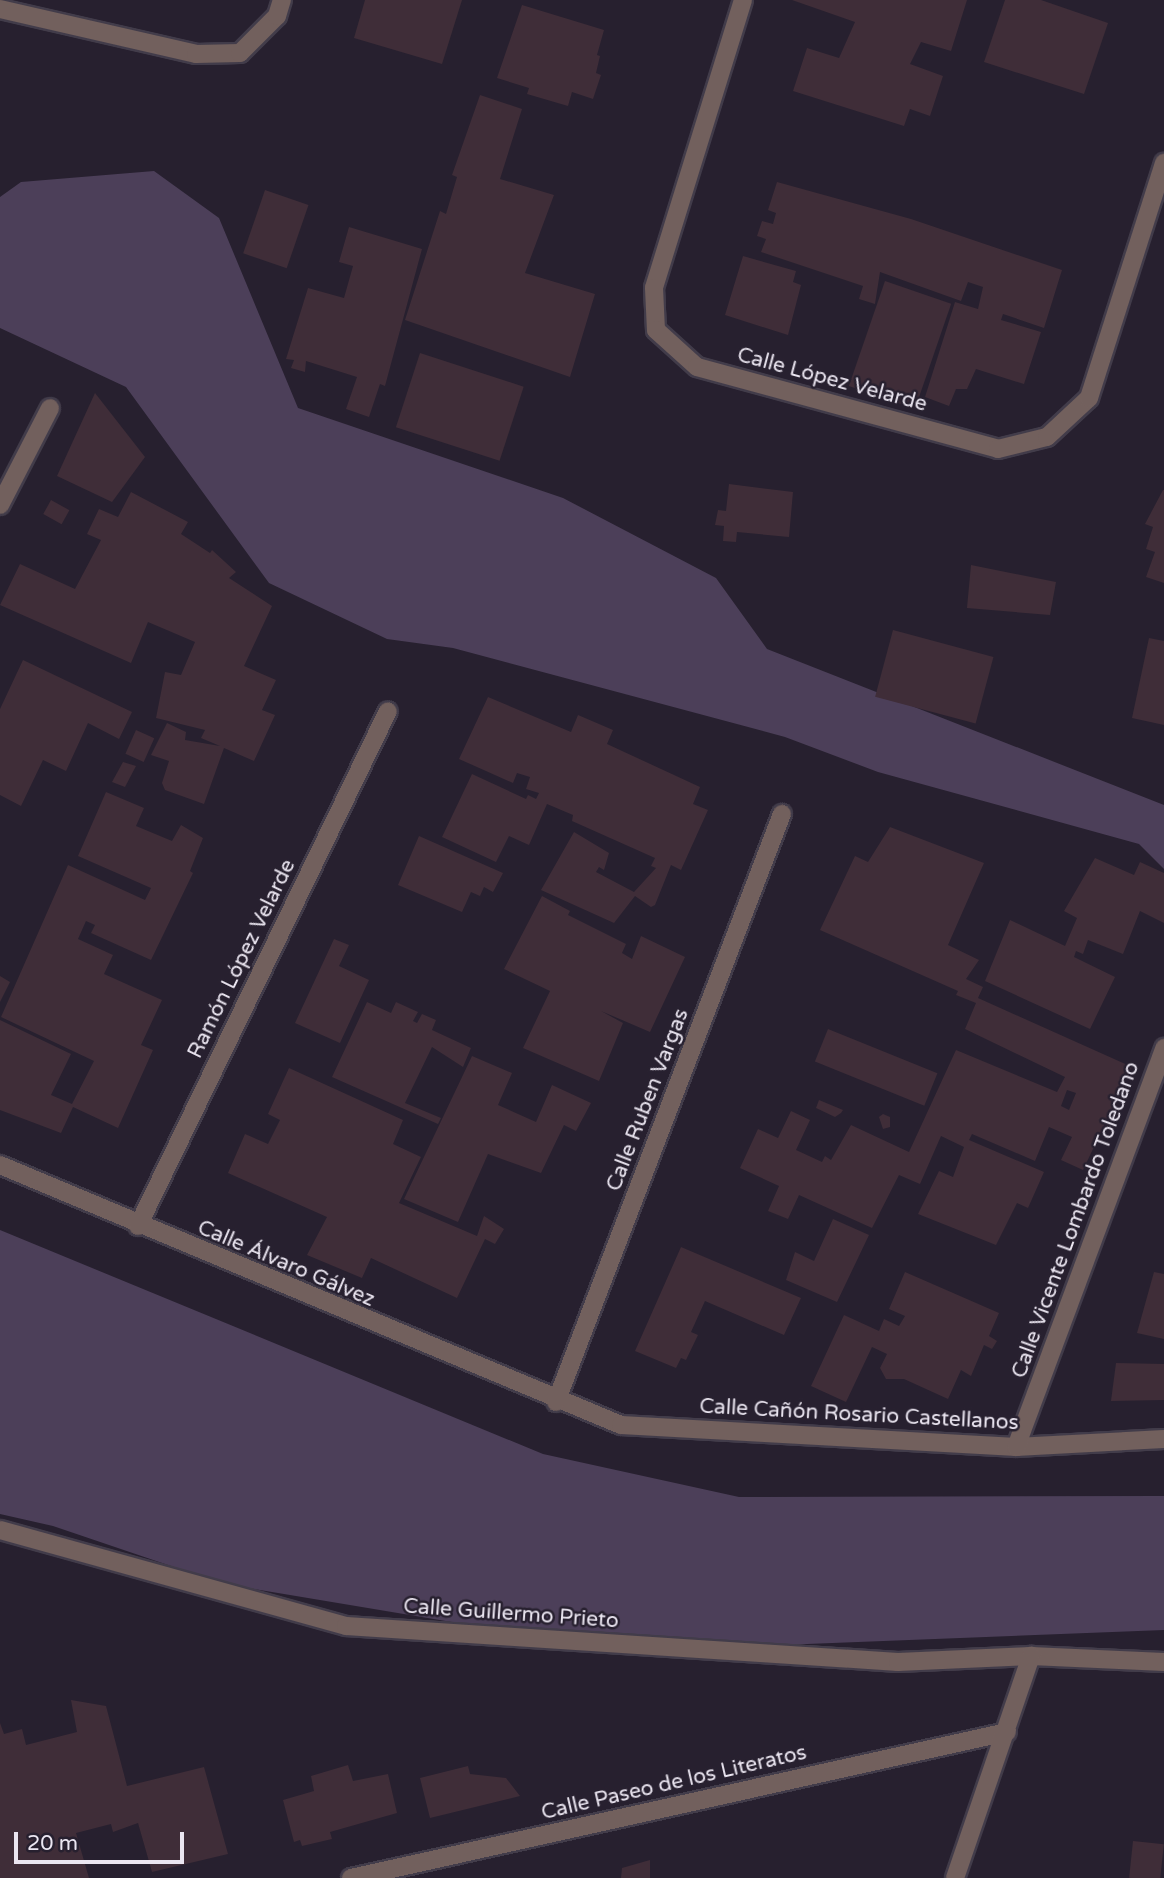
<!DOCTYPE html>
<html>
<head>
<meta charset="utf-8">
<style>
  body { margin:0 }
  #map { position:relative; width:1164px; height:1878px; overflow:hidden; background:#27202f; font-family:"Varela Round",sans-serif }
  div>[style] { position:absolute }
  .green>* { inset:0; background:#4c3f59 }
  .building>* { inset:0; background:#3f2d38; transform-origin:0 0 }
  .roads { filter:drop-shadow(2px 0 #423c4a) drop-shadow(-2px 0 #423c4a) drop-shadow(0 2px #423c4a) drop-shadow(0 -2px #423c4a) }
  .minor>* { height:18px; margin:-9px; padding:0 9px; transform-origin:9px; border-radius:9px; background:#72605d }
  span { translate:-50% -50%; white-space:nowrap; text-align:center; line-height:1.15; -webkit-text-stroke:5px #27202f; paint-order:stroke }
  .street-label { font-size:21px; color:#ebe6f1 }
  .scale { position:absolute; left:14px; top:1832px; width:170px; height:32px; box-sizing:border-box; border:4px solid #ebe6f1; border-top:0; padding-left:9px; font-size:21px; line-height:24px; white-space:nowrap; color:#ebe6f1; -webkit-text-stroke:5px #27202f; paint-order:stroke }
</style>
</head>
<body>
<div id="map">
  <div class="green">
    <div style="clip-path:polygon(154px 171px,219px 218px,298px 408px,563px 498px,716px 578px,767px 649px,1164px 805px,1164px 869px,1139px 844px,878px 772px,785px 737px,453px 648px,387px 639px,269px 583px,126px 387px,0 328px,0 197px,21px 182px)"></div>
    <div style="clip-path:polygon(0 1230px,543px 1454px,739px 1497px,1164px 1496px,1164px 1630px,625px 1651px,224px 1584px,53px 1526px,0 1514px)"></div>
  </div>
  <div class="building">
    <div style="clip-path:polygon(365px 0,462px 0,442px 64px,354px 38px)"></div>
    <div style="clip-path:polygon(792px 0,967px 0,951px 51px,921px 42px,910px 64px,943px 76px,930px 116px,910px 109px,904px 126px,793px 91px,807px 48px,839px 58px,855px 22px)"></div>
    <div style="clip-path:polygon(1005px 0,1041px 0,1108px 23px,1084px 94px,984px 62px)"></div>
    <div style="clip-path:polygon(522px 5px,604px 30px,597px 55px,600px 56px,596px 73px,601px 75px,593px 99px,572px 92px,568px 106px,527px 94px,529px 88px,497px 78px)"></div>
    <div style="clip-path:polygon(480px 95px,522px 109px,500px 179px,554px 195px,525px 273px,595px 294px,570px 377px,405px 320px,440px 211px,446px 214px,457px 177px,452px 175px)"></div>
    <div style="clip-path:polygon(777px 182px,911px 219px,1062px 270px,1044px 328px,1003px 314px,1001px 320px,1041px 332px,1024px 384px,976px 369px,967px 389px,956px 389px,949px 406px,925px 397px,955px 302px,978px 309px,983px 287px,968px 282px,961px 301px,880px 272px,875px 304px,859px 299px,863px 286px,761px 252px,766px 239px,757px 236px,762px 221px,773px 224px,776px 213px,768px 210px)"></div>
    <div style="left:265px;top:190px;width:46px;height:67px;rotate:19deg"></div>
    <div style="clip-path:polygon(349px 227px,422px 249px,385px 386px,380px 384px,369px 417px,346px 409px,357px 377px,306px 361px,305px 372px,291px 368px,294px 360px,286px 359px,308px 288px,344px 298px,353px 266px,339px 262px)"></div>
    <div style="clip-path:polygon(743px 256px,796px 271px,793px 282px,801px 285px,788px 335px,725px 315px)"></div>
    <div style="left:885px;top:281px;width:70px;height:111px;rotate:19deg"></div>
    <div style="left:420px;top:353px;width:109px;height:78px;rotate:18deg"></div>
    <div style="clip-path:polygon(95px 393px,145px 457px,112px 502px,57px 476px)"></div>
    <div style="clip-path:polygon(729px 484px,793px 492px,789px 537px,737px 532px,736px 542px,723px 541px,724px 526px,715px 525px,718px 510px,726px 511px)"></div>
    <div style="clip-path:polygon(1163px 490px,1164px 490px,1164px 583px,1146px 577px,1155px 552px,1146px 549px,1153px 527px,1145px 524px)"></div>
    <div style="clip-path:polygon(131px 492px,188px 522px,181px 534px,210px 553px,212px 550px,236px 572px,229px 578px,272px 606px,244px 666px,276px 680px,262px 710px,275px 715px,254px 761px,224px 748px,204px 804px,165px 790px,162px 783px,169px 761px,151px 755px,167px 723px,186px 732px,185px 740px,220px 746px,201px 738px,205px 730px,156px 718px,165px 672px,181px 675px,195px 642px,148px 622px,131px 663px,0 605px,20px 564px,75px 589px,101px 540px,87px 534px,99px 509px,118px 517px)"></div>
    <div style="left:51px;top:500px;width:21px;height:16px;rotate:29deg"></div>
    <div style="clip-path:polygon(971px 565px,1056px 582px,1050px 615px,967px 608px)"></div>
    <div style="left:893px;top:630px;width:104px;height:69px;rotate:15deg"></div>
    <div style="clip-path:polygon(1149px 638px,1164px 641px,1164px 725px,1132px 718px)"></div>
    <div style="clip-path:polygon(23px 660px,132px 712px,119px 739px,88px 723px,66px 771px,43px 760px,21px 806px,0 795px,0 709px)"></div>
    <div style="clip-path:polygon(488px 697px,571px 732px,578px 715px,613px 730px,607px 744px,700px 787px,693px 804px,708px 810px,681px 870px,671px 865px,655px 905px,651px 907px,635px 896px,614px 923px,541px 890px,574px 832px,609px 853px,604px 870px,599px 867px,596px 872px,634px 892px,656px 868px,651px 866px,655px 858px,572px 821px,573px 815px,547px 804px,529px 845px,509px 836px,496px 862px,442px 837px,472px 774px,526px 799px,528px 795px,536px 799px,539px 793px,526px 789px,530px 777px,517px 773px,513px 783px,459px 759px)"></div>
    <div style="left:136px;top:730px;width:20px;height:26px;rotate:24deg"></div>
    <div style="clip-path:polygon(123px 762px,136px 766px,125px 787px,112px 782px)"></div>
    <div style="clip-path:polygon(106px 792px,144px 808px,136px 826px,172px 841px,181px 825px,203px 838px,190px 871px,193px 873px,151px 960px,91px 933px,95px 925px,86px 921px,78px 939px,113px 955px,104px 974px,162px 1000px,141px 1045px,153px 1050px,118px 1128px,73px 1107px,61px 1133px,0 1110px,0 1020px,71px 1054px,51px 1095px,72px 1104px,94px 1061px,1px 1017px,68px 865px,145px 900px,151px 888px,78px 856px)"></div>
    <div style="clip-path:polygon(evenodd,890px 827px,984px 863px,948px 945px,979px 960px,966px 979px,983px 987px,978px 998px,1132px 1067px,1083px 1170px,1061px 1160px,1072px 1137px,1049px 1127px,1035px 1161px,972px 1134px,969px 1140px,1044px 1172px,1028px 1208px,1017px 1203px,996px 1245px,918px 1214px,939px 1171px,953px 1177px,964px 1147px,941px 1136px,920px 1184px,899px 1175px,872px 1228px,799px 1195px,788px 1219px,768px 1211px,779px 1186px,740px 1168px,758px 1129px,778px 1138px,791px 1111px,810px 1120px,796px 1150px,822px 1162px,825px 1156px,831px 1160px,851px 1125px,909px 1152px,956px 1050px,1057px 1092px,1065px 1077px,965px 1029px,976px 1003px,956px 995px,958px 991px,820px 930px,855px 856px,868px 862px,890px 827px,1067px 1090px,1076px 1093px,1069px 1110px,1061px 1106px,1067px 1090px)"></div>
    <div style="clip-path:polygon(419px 836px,503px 873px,493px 892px,484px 887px,480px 896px,471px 892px,462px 912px,398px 885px)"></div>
    <div style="clip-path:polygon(1095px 858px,1134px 875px,1140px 862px,1164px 873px,1164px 923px,1140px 911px,1123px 954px,1088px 940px,1083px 954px,1076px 951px,1074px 957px,1115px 977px,1090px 1029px,985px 981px,1010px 920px,1065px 946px,1077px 918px,1064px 911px)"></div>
    <div style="clip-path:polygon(542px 896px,570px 911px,568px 915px,626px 944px,622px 953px,632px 959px,641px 936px,685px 957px,650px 1032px,601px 1011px,623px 1023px,599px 1081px,523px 1048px,550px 991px,504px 969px)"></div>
    <div style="clip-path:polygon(334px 939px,349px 945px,339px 966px,369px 980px,340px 1043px,295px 1023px)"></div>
    <div style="clip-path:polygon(0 976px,10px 982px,0 1002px)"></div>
    <div style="clip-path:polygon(367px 1002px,391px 1013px,396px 1002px,418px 1012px,413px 1021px,417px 1023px,422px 1014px,436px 1020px,432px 1030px,471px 1048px,463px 1067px,432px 1047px,405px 1103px,441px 1118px,438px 1124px,332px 1077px)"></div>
    <div style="left:828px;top:1029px;width:118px;height:35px;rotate:22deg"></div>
    <div style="clip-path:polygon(472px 1056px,512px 1073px,498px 1105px,536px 1122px,552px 1085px,591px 1103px,576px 1131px,564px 1125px,541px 1173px,488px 1154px,458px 1222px,404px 1199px)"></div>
    <div style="clip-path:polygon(289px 1068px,403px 1120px,393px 1144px,421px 1157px,399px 1203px,477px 1236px,484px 1216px,504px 1229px,495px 1244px,485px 1239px,457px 1298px,371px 1258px,362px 1278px,307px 1255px,327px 1217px,228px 1173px,245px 1134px,268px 1144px,280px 1120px,268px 1114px)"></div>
    <div style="clip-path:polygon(819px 1100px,843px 1110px,841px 1113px,835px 1117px,816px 1108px)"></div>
    <div style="clip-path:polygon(883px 1114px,890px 1117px,890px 1127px,883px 1129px,879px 1117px)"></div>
    <div style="clip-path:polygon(833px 1219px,869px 1235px,837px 1302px,786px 1280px,795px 1252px,814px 1261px)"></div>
    <div style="clip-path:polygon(681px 1247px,801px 1298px,784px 1335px,705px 1301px,691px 1332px,698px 1335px,686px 1360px,681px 1358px,676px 1368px,635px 1351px)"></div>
    <div style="clip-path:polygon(905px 1272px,999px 1313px,989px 1336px,997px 1341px,992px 1349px,984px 1345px,971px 1376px,961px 1370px,948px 1399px,904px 1379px,886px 1379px,880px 1368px,887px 1354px,872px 1347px,846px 1402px,811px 1386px,844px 1315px,879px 1331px,884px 1319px,899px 1326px,905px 1316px,889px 1309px)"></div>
    <div style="clip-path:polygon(1154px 1272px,1164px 1274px,1164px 1339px,1137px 1333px)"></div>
    <div style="clip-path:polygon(1116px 1363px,1164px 1364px,1164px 1400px,1111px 1401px)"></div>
    <div style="clip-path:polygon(71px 1700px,106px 1706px,127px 1786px,204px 1767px,228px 1854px,152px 1872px,138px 1823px,113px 1832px,111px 1824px,76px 1833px,89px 1878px,0 1878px,0 1723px,4px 1734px,22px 1729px,26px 1745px,77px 1732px)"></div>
    <div style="clip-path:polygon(348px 1765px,353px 1781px,388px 1774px,397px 1813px,330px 1832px,332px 1839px,302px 1846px,300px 1840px,294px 1842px,283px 1800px,314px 1791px,311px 1776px)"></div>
    <div style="clip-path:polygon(468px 1766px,470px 1774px,506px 1778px,520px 1796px,430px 1818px,420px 1778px)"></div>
    <div style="left:1133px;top:1841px;width:31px;height:37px;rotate:6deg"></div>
    <div style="clip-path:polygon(650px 1860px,650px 1878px,621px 1878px,622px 1868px)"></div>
  </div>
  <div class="roads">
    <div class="minor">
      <div style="left:743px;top:0;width:301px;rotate:107.2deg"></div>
      <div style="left:654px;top:288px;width:42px;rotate:87.3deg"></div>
      <div style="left:656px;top:330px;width:55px;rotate:42.1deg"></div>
      <div style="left:697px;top:367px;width:312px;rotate:15.2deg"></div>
      <div style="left:998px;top:449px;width:50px;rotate:-13.8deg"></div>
      <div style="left:1047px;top:437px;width:57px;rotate:-42.9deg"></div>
      <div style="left:1089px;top:398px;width:247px;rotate:-72.3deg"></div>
      <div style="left:0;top:9px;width:201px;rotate:12.9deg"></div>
      <div style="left:196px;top:54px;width:44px;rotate:-1.3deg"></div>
      <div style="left:240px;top:53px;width:52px;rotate:-45deg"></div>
      <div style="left:277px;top:16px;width:17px;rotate:-73deg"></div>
      <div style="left:0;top:505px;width:109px;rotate:-62.7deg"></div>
      <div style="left:0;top:1165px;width:673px;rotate:22.72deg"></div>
      <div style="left:621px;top:1425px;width:396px;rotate:3.2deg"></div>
      <div style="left:1016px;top:1447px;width:148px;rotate:-3.1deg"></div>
      <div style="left:138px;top:1226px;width:572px;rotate:-64.11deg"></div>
      <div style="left:556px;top:1402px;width:630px;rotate:-68.98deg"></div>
      <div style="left:1016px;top:1447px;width:426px;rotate:-69.6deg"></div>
      <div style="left:0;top:1530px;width:359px;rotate:15.5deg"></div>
      <div style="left:346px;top:1626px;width:553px;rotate:3.73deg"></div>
      <div style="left:898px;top:1662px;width:133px;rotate:-2.6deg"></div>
      <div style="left:1031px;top:1656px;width:133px;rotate:2.6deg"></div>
      <div style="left:351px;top:1878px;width:672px;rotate:-12.55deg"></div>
      <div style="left:955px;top:1878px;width:235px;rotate:-71.1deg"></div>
    </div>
  </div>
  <div class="street-label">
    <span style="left:832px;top:380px;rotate:15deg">Calle López Velarde</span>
    <span style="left:242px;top:959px;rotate:-64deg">Ramón López Velarde</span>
    <span style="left:648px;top:1100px;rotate:-69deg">Calle Ruben Vargas</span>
    <span style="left:1076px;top:1220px;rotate:-70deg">Calle Vicente Lombardo Toledano</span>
    <span style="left:286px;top:1264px;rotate:23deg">Calle Álvaro Gálvez</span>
    <span style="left:859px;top:1415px;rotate:3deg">Calle Cañón Rosario Castellanos</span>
    <span style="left:511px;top:1614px;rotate:4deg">Calle Guillermo Prieto</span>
    <span style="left:674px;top:1783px;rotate:-13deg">Calle Paseo de los Literatos</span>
  </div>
  <div class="scale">20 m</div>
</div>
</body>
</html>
